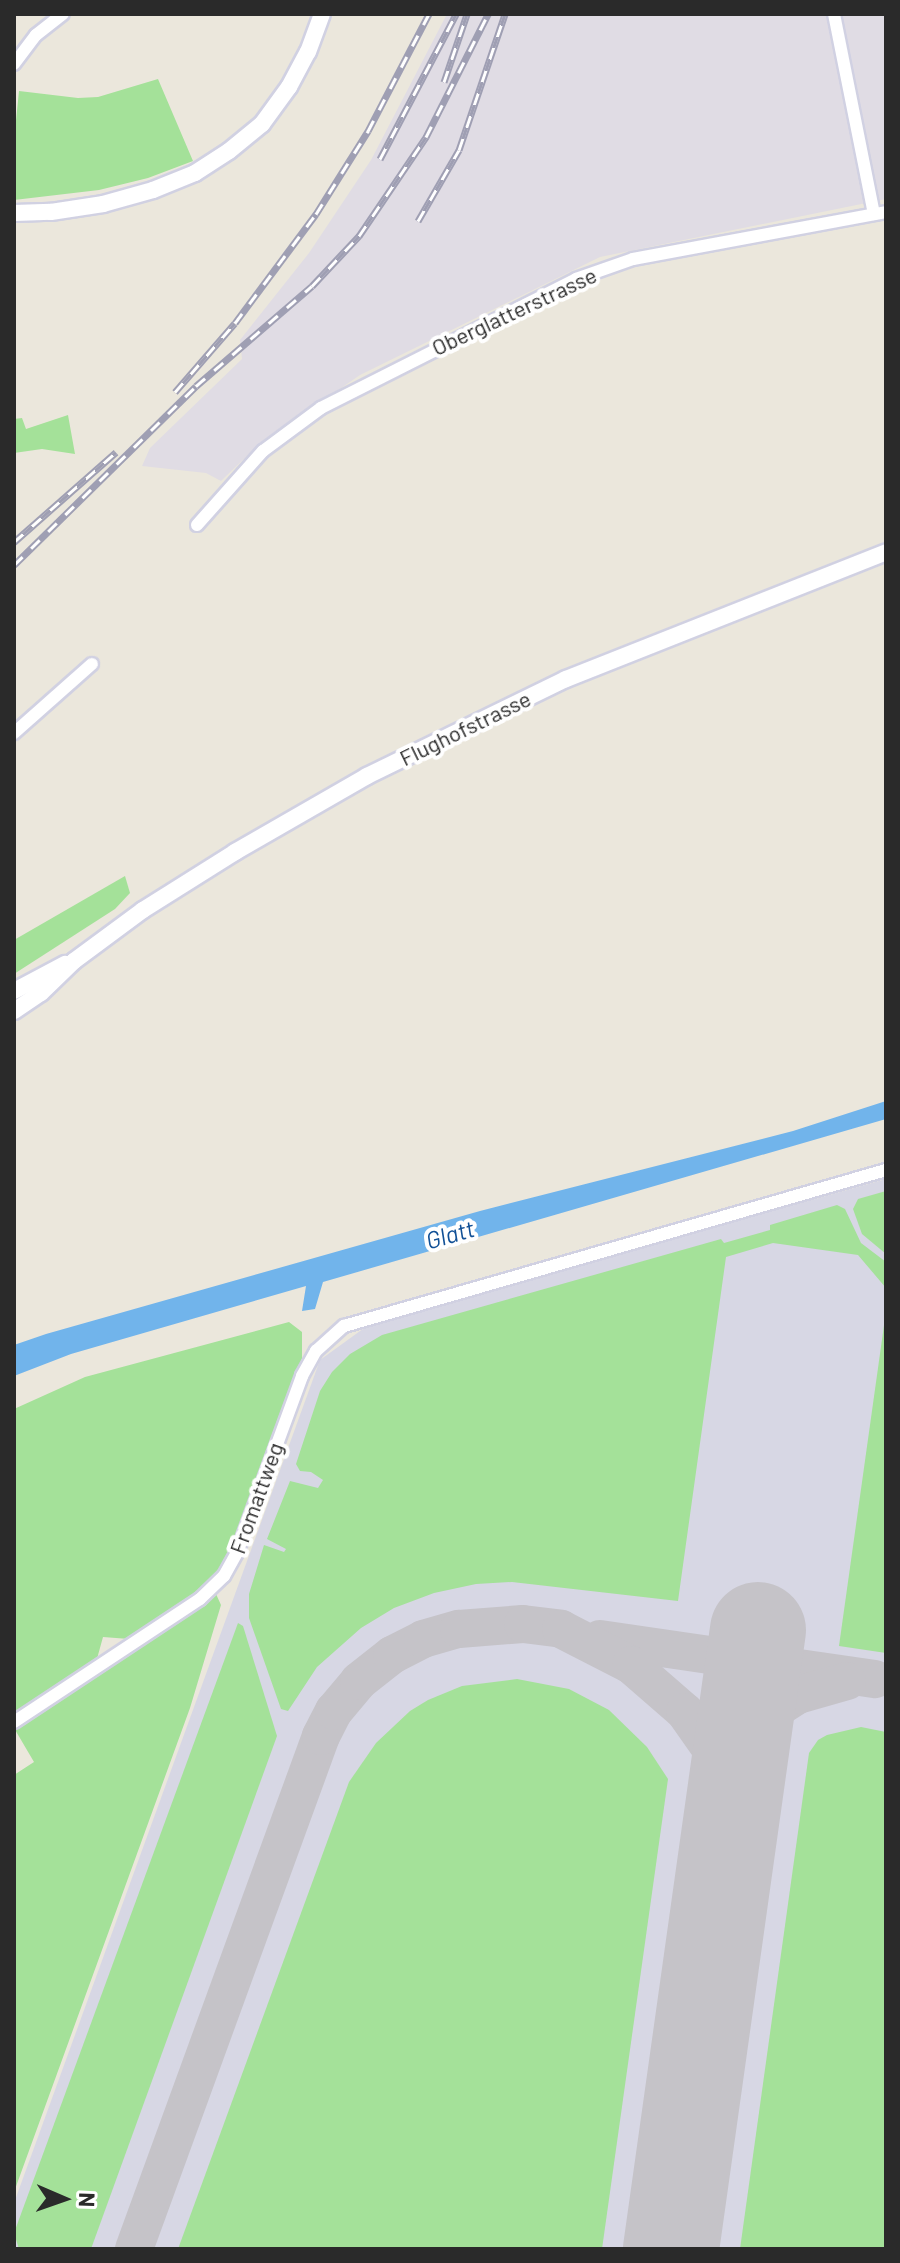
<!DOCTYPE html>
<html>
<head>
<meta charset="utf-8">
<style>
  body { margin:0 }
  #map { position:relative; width:900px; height:2263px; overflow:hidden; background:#ebe7dc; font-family:Barlow,sans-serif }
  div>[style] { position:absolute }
  .industrial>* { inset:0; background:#e0dce4 }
  .airport>* { inset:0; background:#d7d7e4 }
  .green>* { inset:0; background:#a4e199 }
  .water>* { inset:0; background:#71b4eb }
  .taxiway>* { height:38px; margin:-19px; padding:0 19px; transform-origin:19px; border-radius:19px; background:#c5c3c8 }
  .runway>* { height:96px; margin:-48px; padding:0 48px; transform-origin:48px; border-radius:48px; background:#c5c3c8 }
  .roads { filter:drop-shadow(2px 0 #d1d1e2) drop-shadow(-2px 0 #d1d1e2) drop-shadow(0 2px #d1d1e2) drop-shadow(0 -2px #d1d1e2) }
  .street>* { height:12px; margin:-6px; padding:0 6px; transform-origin:6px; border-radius:6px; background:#fff }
  .secondary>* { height:16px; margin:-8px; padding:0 8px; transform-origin:8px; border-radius:8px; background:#fff }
  .rail>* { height:7px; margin-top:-3.5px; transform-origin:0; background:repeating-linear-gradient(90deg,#fff 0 12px,#9f9fb3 0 24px); box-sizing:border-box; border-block:2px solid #9f9fb3 }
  span { translate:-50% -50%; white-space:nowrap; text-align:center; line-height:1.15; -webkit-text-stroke:8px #fff; paint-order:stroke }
  .street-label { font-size:22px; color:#2a2a2a }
  .water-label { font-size:24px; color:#115096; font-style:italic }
  .frame { position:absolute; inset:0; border:16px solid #2a2a2a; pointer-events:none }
  .north { position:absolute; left:24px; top:2159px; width:80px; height:80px; -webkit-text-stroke:6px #fff; paint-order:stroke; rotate:92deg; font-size:22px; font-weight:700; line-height:32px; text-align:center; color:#2a2a2a }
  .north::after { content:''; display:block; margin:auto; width:28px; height:36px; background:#2a2a2a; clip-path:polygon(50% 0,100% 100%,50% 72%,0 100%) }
</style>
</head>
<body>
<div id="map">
  <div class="industrial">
    <div style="clip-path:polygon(447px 14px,886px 14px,886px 199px,600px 257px,360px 375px,257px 446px,221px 481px,206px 473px,142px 466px,150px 448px,242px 359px,240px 340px,309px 253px,371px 160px)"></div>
  </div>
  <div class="airport">
    <div style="clip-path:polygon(886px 1179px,886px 2249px,14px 2249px,14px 2203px,320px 1360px,367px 1326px)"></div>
  </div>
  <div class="green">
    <div style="clip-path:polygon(158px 79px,193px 161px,148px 178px,99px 190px,14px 200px,14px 140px,19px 91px,78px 98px,98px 97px)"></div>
    <div style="clip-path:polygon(68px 415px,75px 454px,42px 449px,14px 453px,14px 419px,22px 418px,26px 429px)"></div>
    <div style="clip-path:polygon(125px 876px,130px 893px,115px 909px,14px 974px,14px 940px)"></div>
    <div style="clip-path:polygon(886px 1191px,886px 1254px,862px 1234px,853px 1209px,858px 1199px)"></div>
    <div style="clip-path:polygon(837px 1205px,845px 1209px,861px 1243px,886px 1262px,886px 1288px,858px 1255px,773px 1243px,726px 1257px,678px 1601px,512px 1582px,476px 1584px,434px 1593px,394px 1608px,361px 1628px,317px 1667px,288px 1711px,281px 1709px,249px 1618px,249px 1594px,264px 1545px,284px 1552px,286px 1549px,267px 1539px,290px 1481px,318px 1488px,323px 1480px,311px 1472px,300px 1471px,296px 1464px,320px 1391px,332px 1372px,350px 1354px,382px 1335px,721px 1239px,724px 1243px,770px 1230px,770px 1225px)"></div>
    <div style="clip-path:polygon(886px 1311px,886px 1653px,839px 1646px)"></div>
    <div style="clip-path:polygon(289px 1322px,302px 1332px,302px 1359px,230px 1552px,217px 1576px,207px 1587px,129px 1639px,103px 1637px,95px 1666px,14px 1718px,14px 1409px,85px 1377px)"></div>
    <div style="clip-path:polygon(216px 1594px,221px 1605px,190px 1708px,14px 2192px,14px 1775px,34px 1762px,14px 1728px)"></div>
    <div style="clip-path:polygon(238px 1623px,243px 1626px,277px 1736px,91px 2249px,19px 2249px,14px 2233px)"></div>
    <div style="clip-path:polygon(517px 1679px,569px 1689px,609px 1710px,647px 1747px,668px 1779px,602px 2249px,178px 2249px,349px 1782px,376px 1743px,410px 1711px,428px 1700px,462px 1686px)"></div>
    <div style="clip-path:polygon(861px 1727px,886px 1732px,886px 2249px,740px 2249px,809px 1753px,818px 1740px,827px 1735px)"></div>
  </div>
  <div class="water">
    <div style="clip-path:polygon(886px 1101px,886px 1119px,323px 1282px,315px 1309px,302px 1311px,306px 1286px,71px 1354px,14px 1376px,14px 1345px,46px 1334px,480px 1211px,793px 1131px)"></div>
  </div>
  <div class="taxiway">
    <div style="left:600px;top:1639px;width:278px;rotate:8.3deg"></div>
    <div style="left:736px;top:1783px;width:42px;rotate:-79deg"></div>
    <div style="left:744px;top:1742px;width:30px;rotate:-53deg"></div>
    <div style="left:762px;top:1718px;width:43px;rotate:-32.6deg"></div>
    <div style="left:798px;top:1695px;width:51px;rotate:-15.9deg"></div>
    <div style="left:134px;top:2249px;width:546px;rotate:-69.97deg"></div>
    <div style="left:321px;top:1736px;width:28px;rotate:-63deg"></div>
    <div style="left:334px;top:1711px;width:39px;rotate:-50deg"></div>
    <div style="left:359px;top:1681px;width:42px;rotate:-38.2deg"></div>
    <div style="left:392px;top:1655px;width:35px;rotate:-27deg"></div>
    <div style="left:423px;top:1639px;width:37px;rotate:-16deg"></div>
    <div style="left:459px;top:1629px;width:64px;rotate:-4.5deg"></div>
    <div style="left:523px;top:1624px;width:38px;rotate:7deg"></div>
    <div style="left:561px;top:1629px;width:79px;rotate:27.2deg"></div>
    <div style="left:631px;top:1665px;width:72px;rotate:41deg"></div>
    <div style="left:685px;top:1712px;width:49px;rotate:55deg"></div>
    <div style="left:713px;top:1752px;width:31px;rotate:69deg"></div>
    <div style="left:724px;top:1781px;width:30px;rotate:78deg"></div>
    <div style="left:730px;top:1810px;width:58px;rotate:95.9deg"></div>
  </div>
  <div class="runway">
    <div style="left:671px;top:2249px;width:625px;rotate:-82deg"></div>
  </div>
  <div class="roads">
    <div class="street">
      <div style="left:834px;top:14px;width:204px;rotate:78.7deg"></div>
      <div style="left:14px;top:64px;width:36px;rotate:-53deg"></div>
      <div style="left:36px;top:35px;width:34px;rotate:-38deg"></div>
      <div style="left:197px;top:525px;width:99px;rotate:-48.3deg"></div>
      <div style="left:263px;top:451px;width:72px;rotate:-36.6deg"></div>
      <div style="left:321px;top:408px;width:286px;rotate:-26.8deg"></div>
      <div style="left:576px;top:279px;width:60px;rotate:-19.3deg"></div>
      <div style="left:633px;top:259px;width:257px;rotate:-10.5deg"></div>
      <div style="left:14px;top:733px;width:104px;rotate:-41.5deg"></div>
      <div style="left:14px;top:1722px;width:223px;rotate:-33.5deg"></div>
      <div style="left:200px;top:1599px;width:33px;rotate:-44deg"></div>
      <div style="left:224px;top:1576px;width:26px;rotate:-61deg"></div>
      <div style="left:237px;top:1553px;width:189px;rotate:-69.8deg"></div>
      <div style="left:302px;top:1376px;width:29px;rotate:-61deg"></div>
      <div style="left:316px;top:1351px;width:38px;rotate:-42deg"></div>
      <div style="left:344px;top:1326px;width:564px;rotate:-16.06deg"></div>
    </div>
    <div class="secondary">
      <div style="left:14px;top:213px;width:37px;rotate:-2deg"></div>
      <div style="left:51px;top:212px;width:53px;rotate:-8.7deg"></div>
      <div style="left:103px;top:204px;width:52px;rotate:-15.6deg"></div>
      <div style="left:153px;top:190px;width:45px;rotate:-22deg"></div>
      <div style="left:195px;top:173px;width:40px;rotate:-32.9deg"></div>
      <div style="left:229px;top:151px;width:43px;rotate:-39.3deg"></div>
      <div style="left:262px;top:124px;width:46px;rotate:-53.9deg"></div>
      <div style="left:289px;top:87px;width:40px;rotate:-62deg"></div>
      <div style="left:308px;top:52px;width:40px;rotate:-69.8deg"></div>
      <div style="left:14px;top:991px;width:58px;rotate:-27.9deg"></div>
      <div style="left:14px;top:1011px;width:32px;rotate:-34deg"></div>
      <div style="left:41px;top:993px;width:46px;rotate:-44.1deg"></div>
      <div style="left:74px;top:961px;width:86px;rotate:-36.5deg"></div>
      <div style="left:143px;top:910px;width:109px;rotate:-32.2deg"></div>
      <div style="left:235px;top:852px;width:152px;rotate:-29.9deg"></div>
      <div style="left:367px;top:776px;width:221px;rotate:-26deg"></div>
      <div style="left:566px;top:679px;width:344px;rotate:-21.6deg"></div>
    </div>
  </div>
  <div class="rail">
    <div style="left:444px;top:82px;width:72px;rotate:-71.3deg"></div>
    <div style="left:380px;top:159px;width:164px;rotate:-62.3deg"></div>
    <div style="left:418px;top:221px;width:82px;rotate:-60deg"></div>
    <div style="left:459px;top:150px;width:144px;rotate:-71.3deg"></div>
    <div style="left:175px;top:392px;width:91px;rotate:-49deg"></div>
    <div style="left:235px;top:323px;width:136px;rotate:-53.4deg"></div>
    <div style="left:316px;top:214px;width:98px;rotate:-57.9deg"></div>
    <div style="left:368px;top:131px;width:132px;rotate:-62.5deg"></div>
    <div style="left:14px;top:542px;width:136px;rotate:-41.4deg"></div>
    <div style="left:14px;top:565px;width:255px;rotate:-44.5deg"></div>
    <div style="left:196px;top:386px;width:153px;rotate:-40.8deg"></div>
    <div style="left:312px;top:286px;width:69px;rotate:-46.8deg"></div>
    <div style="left:359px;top:236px;width:120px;rotate:-55.9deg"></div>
    <div style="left:426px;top:137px;width:138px;rotate:-63.2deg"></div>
  </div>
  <div class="street-label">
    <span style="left:514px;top:311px;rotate:-25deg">Oberglatterstrasse</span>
    <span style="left:465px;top:728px;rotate:-26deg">Flughofstrasse</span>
    <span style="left:256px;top:1498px;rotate:-70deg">Fromattweg</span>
  </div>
  <div class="water-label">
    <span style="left:450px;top:1234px;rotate:-16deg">Glatt</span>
  </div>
  <div class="frame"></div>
  <div class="north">N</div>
</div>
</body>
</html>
